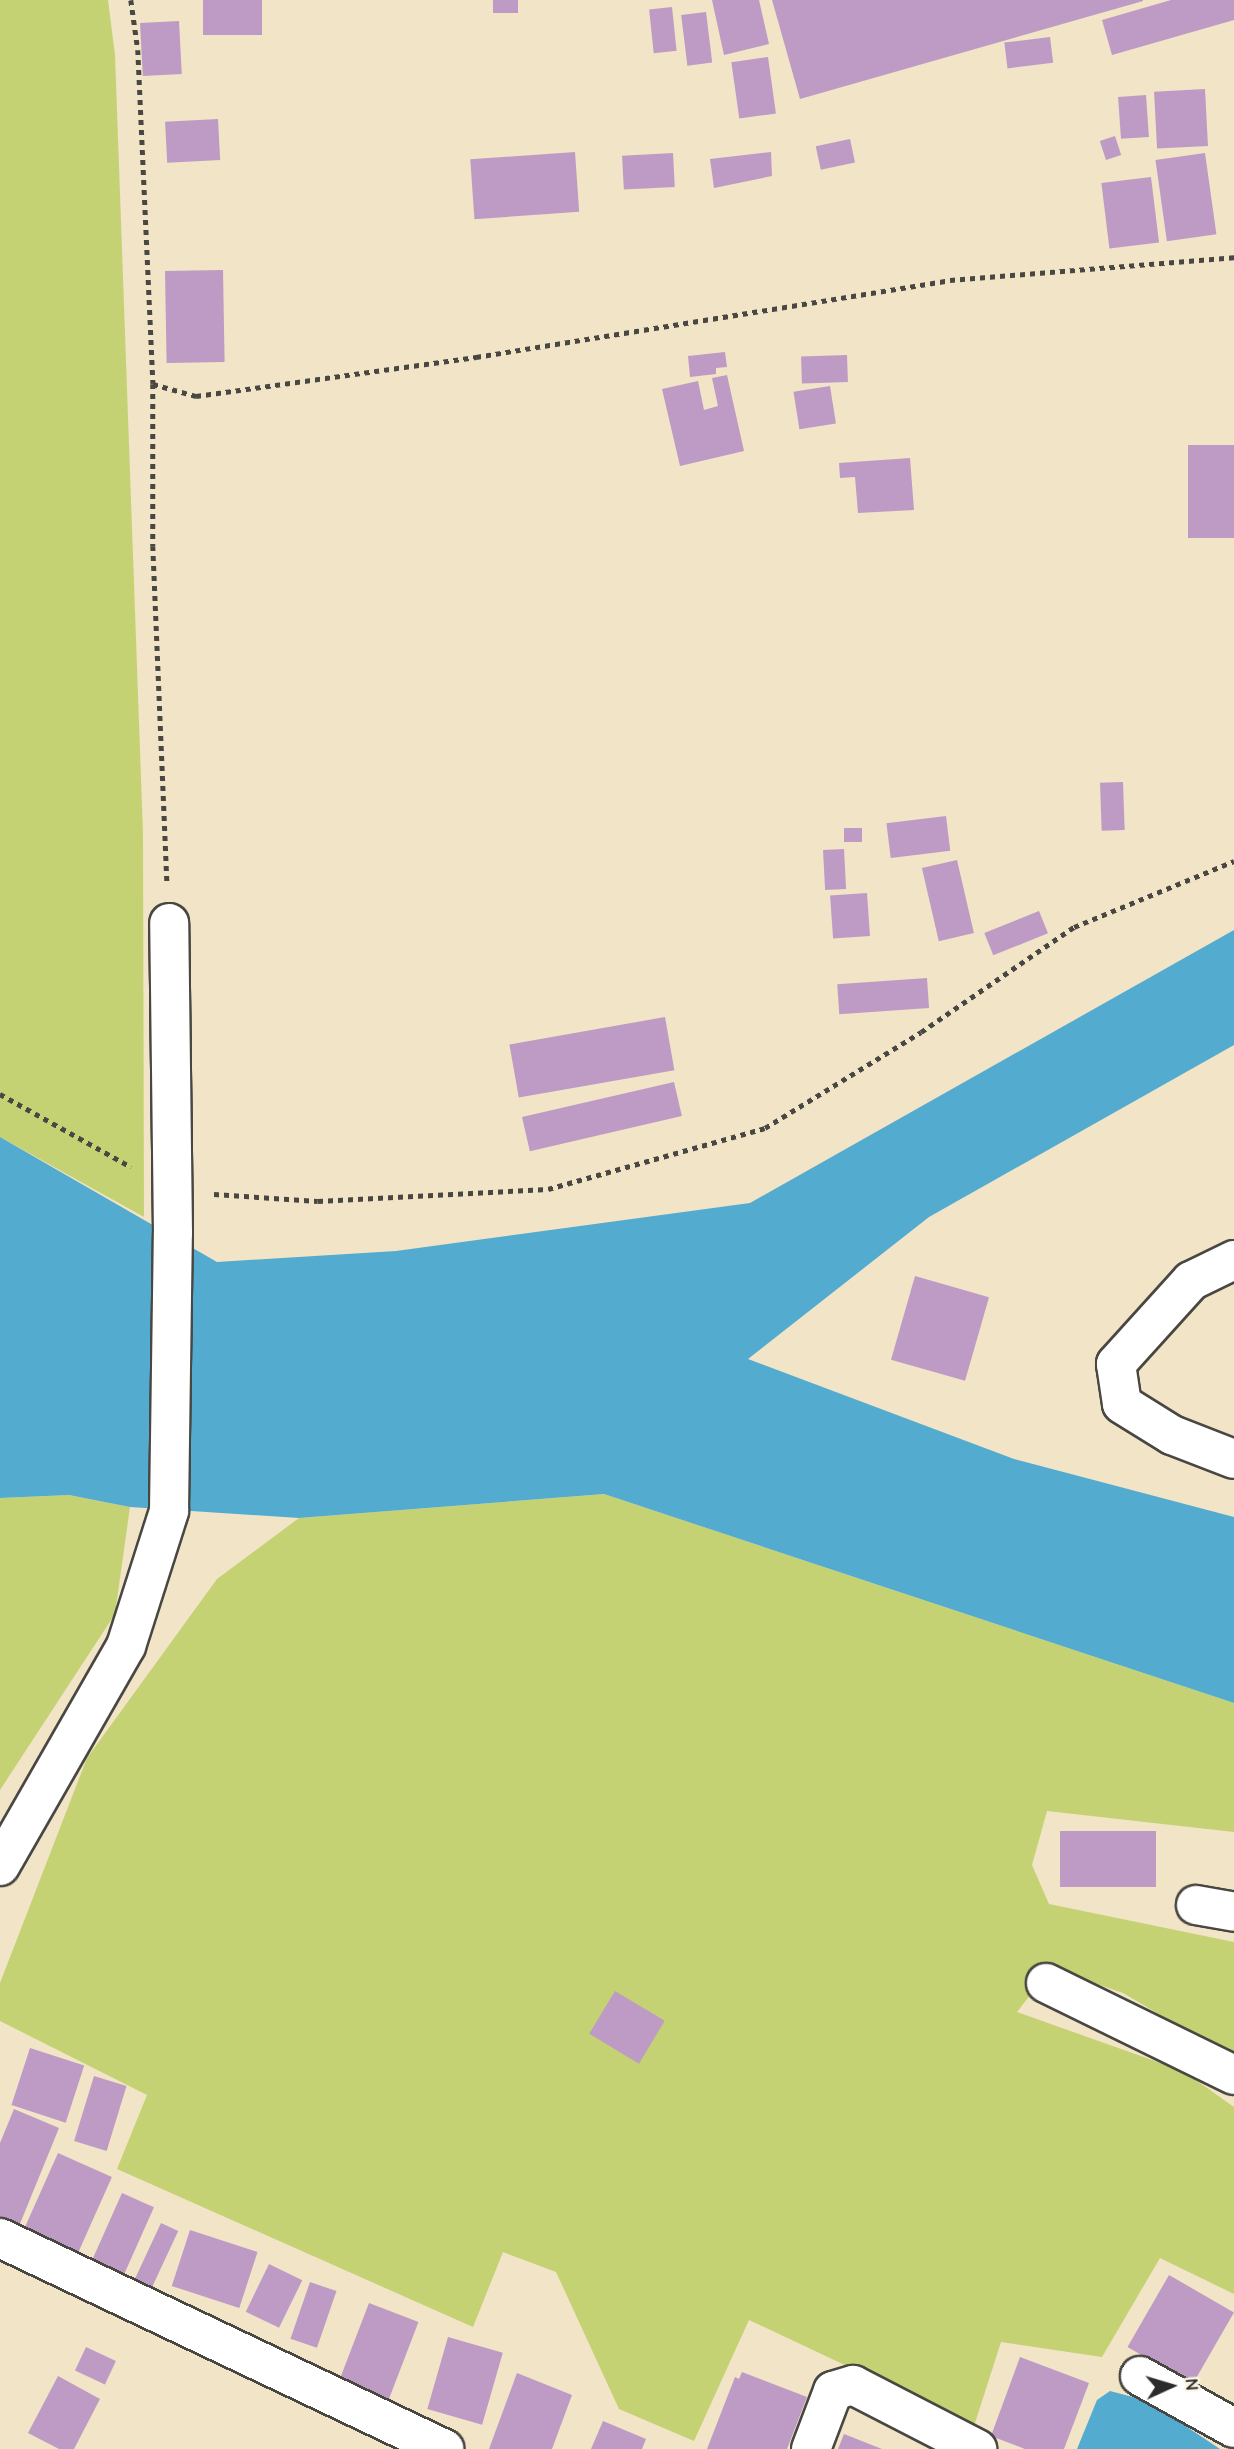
<!DOCTYPE html>
<html>
<head>
<meta charset="utf-8">
<style>
  body { margin:0 }
  #map { position:relative; width:1234px; height:2449px; overflow:hidden; background:#f1e4c7; font-family:"Comic Neue",sans-serif }
  div>[style] { position:absolute }
  .green>* { inset:0; background:#c5d273 }
  .water>* { inset:0; background:#53abd0 }
  .building>* { inset:0; background:#be9bc5; transform-origin:0 0 }
  .path>* { height:4.5px; margin-top:-2.25px; transform-origin:0; background:repeating-linear-gradient(90deg,#494742 0 5px,transparent 0 10px) }
  .roads { filter:drop-shadow(2px 0 #494742) drop-shadow(-2px 0 #494742) drop-shadow(0 2px #494742) drop-shadow(0 -2px #494742) }
  .minor>* { height:38px; margin:-19px; padding:0 19px; transform-origin:19px; border-radius:19px; background:#fff }
  span { translate:-50% -50%; white-space:nowrap; text-align:center; line-height:1.15; -webkit-text-stroke:7px #fcf5e5; paint-order:stroke }
  .north { position:absolute; left:1136px; top:2351px; width:70px; height:70px; -webkit-text-stroke:5px #fcf5e5; paint-order:stroke; rotate:86deg; font-size:19px; font-weight:700; line-height:28px; text-align:center; color:#2b2b2b }
  .north::after { content:''; display:block; margin:auto; width:24px; height:32px; background:#2b2b2b; clip-path:polygon(50% 0,100% 100%,50% 72%,0 100%) }
</style>
</head>
<body>
<div id="map">
  <div class="green">
    <div style="clip-path:polygon(0 0,108px 0,115px 55px,143px 834px,144px 1217px,0 1137px)"></div>
    <div style="clip-path:polygon(604px 1494px,1234px 1703px,1234px 1832px,1047px 1811px,1032px 1865px,1049px 1904px,1234px 1942px,1234px 2058px,1123px 1993px,1051px 1968px,1017px 2012px,1183px 2071px,1234px 2107px,1234px 2294px,1160px 2258px,1102px 2357px,1001px 2342px,974px 2426px,749px 2320px,694px 2441px,619px 2409px,556px 2272px,503px 2252px,473px 2327px,117px 2169px,147px 2095px,0 2021px,0 1983px,87px 1758px,217px 1579px,299px 1518px)"></div>
    <div style="clip-path:polygon(69px 1495px,130px 1507px,115px 1614px,0 1790px,0 1498px)"></div>
  </div>
  <div class="water">
    <div style="clip-path:polygon(1234px 930px,1234px 1045px,929px 1217px,748px 1359px,1014px 1459px,1234px 1517px,1234px 1703px,604px 1494px,299px 1518px,130px 1507px,69px 1495px,0 1498px,0 1137px,217px 1262px,396px 1251px,750px 1203px)"></div>
    <div style="clip-path:polygon(1110px 2391px,1148px 2401px,1220px 2449px,1077px 2449px,1097px 2400px)"></div>
  </div>
  <div class="building">
    <div style="left:203px;top:0;width:59px;height:35px"></div>
    <div style="left:493px;top:0;width:25px;height:13px"></div>
    <div style="clip-path:polygon(712px 0,759px 0,769px 44px,724px 55px)"></div>
    <div style="clip-path:polygon(772px 0,1143px 0,1143px 1px,800px 99px)"></div>
    <div style="clip-path:polygon(1171px 0,1234px 0,1234px 20px,1112px 55px,1102px 20px)"></div>
    <div style="left:672px;top:7px;width:44px;height:23px;rotate:84deg"></div>
    <div style="left:706px;top:12px;width:51px;height:25px;rotate:83deg"></div>
    <div style="left:179px;top:21px;width:53px;height:39px;rotate:87deg"></div>
    <div style="left:1050px;top:37px;width:26px;height:46px;rotate:83deg"></div>
    <div style="left:768px;top:57px;width:57px;height:37px;rotate:82deg"></div>
    <div style="left:1205px;top:89px;width:57px;height:51px;rotate:87deg"></div>
    <div style="left:1146px;top:95px;width:42px;height:28px;rotate:86deg"></div>
    <div style="left:218px;top:119px;width:41px;height:53px;rotate:87deg"></div>
    <div style="left:1115px;top:136px;width:20px;height:16px;rotate:72deg"></div>
    <div style="left:850px;top:139px;width:24px;height:35px;rotate:78deg"></div>
    <div style="left:575px;top:152px;width:60px;height:105px;rotate:86deg"></div>
    <div style="clip-path:polygon(771px 152px,772px 176px,714px 188px,710px 159px)"></div>
    <div style="left:673px;top:153px;width:34px;height:51px;rotate:87deg"></div>
    <div style="left:1205px;top:153px;width:82px;height:50px;rotate:82deg"></div>
    <div style="left:1151px;top:177px;width:66px;height:50px;rotate:83deg"></div>
    <div style="left:223px;top:270px;width:92px;height:58px;rotate:89deg"></div>
    <div style="clip-path:polygon(725px 352px,727px 367px,716px 368px,716px 374px,690px 377px,688px 356px)"></div>
    <div style="left:847px;top:355px;width:27px;height:46px;rotate:88deg"></div>
    <div style="clip-path:polygon(727px 375px,744px 451px,680px 466px,662px 389px,698px 381px,704px 410px,718px 406px,712px 378px)"></div>
    <div style="left:830px;top:386px;width:38px;height:37px;rotate:81deg"></div>
    <div style="left:1234px;top:445px;width:93px;height:46px;rotate:90deg"></div>
    <div style="clip-path:polygon(910px 458px,914px 510px,858px 513px,855px 477px,840px 478px,839px 463px)"></div>
    <div style="left:1123px;top:782px;width:48px;height:23px;rotate:88deg"></div>
    <div style="left:946px;top:816px;width:35px;height:60px;rotate:83deg"></div>
    <div style="left:844px;top:828px;width:18px;height:14px"></div>
    <div style="left:844px;top:849px;width:40px;height:21px;rotate:87deg"></div>
    <div style="left:957px;top:860px;width:75px;height:36px;rotate:77deg"></div>
    <div style="left:867px;top:893px;width:43px;height:37px;rotate:86deg"></div>
    <div style="left:1039px;top:911px;width:24px;height:59px;rotate:68deg"></div>
    <div style="left:927px;top:978px;width:30px;height:90px;rotate:86deg"></div>
    <div style="left:665px;top:1017px;width:54px;height:158px;rotate:80deg"></div>
    <div style="left:674px;top:1082px;width:35px;height:156px;rotate:77deg"></div>
    <div style="left:915px;top:1276px;width:77px;height:87px;rotate:16deg"></div>
    <div style="left:1060px;top:1831px;width:96px;height:56px"></div>
    <div style="left:615px;top:1991px;width:58px;height:50px;rotate:31deg"></div>
    <div style="left:30px;top:2048px;width:57px;height:60px;rotate:18deg"></div>
    <div style="left:94px;top:2076px;width:34px;height:68px;rotate:17deg"></div>
    <div style="clip-path:polygon(14px 2109px,59px 2128px,15px 2236px,0 2230px,0 2143px)"></div>
    <div style="left:58px;top:2153px;width:59px;height:94px;rotate:24deg"></div>
    <div style="left:122px;top:2193px;width:35px;height:75px;rotate:24deg"></div>
    <div style="left:161px;top:2223px;width:19px;height:66px;rotate:25deg"></div>
    <div style="left:190px;top:2230px;width:71px;height:59px;rotate:18deg"></div>
    <div style="left:269px;top:2264px;width:37px;height:53px;rotate:26deg"></div>
    <div style="left:1169px;top:2275px;width:75px;height:83px;rotate:30deg"></div>
    <div style="left:310px;top:2282px;width:28px;height:60px;rotate:19deg"></div>
    <div style="left:369px;top:2303px;width:53px;height:83px;rotate:21deg"></div>
    <div style="left:448px;top:2337px;width:57px;height:75px;rotate:16deg"></div>
    <div style="left:86px;top:2347px;width:33px;height:26px;rotate:25deg"></div>
    <div style="clip-path:polygon(1020px 2357px,1089px 2383px,1064px 2449px,1025px 2449px,991px 2436px)"></div>
    <div style="clip-path:polygon(742px 2372px,807px 2397px,787px 2449px,707px 2449px,735px 2377px,739px 2379px)"></div>
    <div style="clip-path:polygon(517px 2373px,572px 2395px,552px 2449px,489px 2449px)"></div>
    <div style="clip-path:polygon(58px 2376px,100px 2399px,74px 2449px,59px 2449px,28px 2433px)"></div>
    <div style="clip-path:polygon(603px 2421px,646px 2439px,642px 2449px,591px 2449px)"></div>
    <div style="clip-path:polygon(844px 2434px,882px 2449px,838px 2449px)"></div>
  </div>
  <div class="path">
    <div style="left:131px;top:0;width:50px;rotate:82deg"></div>
    <div style="left:138px;top:50px;width:334px;rotate:87.4deg"></div>
    <div style="left:153px;top:384px;width:162px;rotate:90deg"></div>
    <div style="left:153px;top:546px;width:337px;rotate:87.6deg"></div>
    <div style="left:153px;top:384px;width:45px;rotate:15.6deg"></div>
    <div style="left:196px;top:396px;width:283px;rotate:-7.9deg"></div>
    <div style="left:476px;top:357px;width:480px;rotate:-9.2deg"></div>
    <div style="left:950px;top:280px;width:285px;rotate:-4.6deg"></div>
    <div style="left:0;top:1094px;width:150px;rotate:29.1deg"></div>
    <div style="left:214px;top:1194px;width:104px;rotate:3.9deg"></div>
    <div style="left:318px;top:1201px;width:230px;rotate:-3deg"></div>
    <div style="left:548px;top:1189px;width:225px;rotate:-15.7deg"></div>
    <div style="left:765px;top:1128px;width:183px;rotate:-31.6deg"></div>
    <div style="left:921px;top:1032px;width:186px;rotate:-34.5deg"></div>
    <div style="left:1074px;top:927px;width:173px;rotate:-22.4deg"></div>
  </div>
  <div class="roads">
    <div class="minor">
      <div style="left:1234px;top:1260px;width:48px;rotate:154deg"></div>
      <div style="left:1191px;top:1281px;width:112px;rotate:132.1deg"></div>
      <div style="left:1116px;top:1364px;width:40px;rotate:81.5deg"></div>
      <div style="left:1122px;top:1404px;width:59px;rotate:31.8deg"></div>
      <div style="left:1172px;top:1435px;width:66px;rotate:21.2deg"></div>
      <div style="left:0;top:1866px;width:254px;rotate:-60.2deg"></div>
      <div style="left:126px;top:1646px;width:142px;rotate:-72.3deg"></div>
      <div style="left:169px;top:1511px;width:278px;rotate:-89.2deg"></div>
      <div style="left:173px;top:1233px;width:310px;rotate:-90.7deg"></div>
      <div style="left:1196px;top:1905px;width:39px;rotate:10deg"></div>
      <div style="left:1046px;top:1983px;width:209px;rotate:26.1deg"></div>
      <div style="left:0;top:2238px;width:492px;rotate:25.4deg"></div>
      <div style="left:1140px;top:2376px;width:107px;rotate:29deg"></div>
      <div style="left:811px;top:2449px;width:62px;rotate:-69.2deg"></div>
      <div style="left:833px;top:2391px;width:21px;rotate:-17deg"></div>
      <div style="left:853px;top:2385px;width:140px;rotate:27.3deg"></div>
    </div>
  </div>
  <div class="north">N</div>
</div>
</body>
</html>
